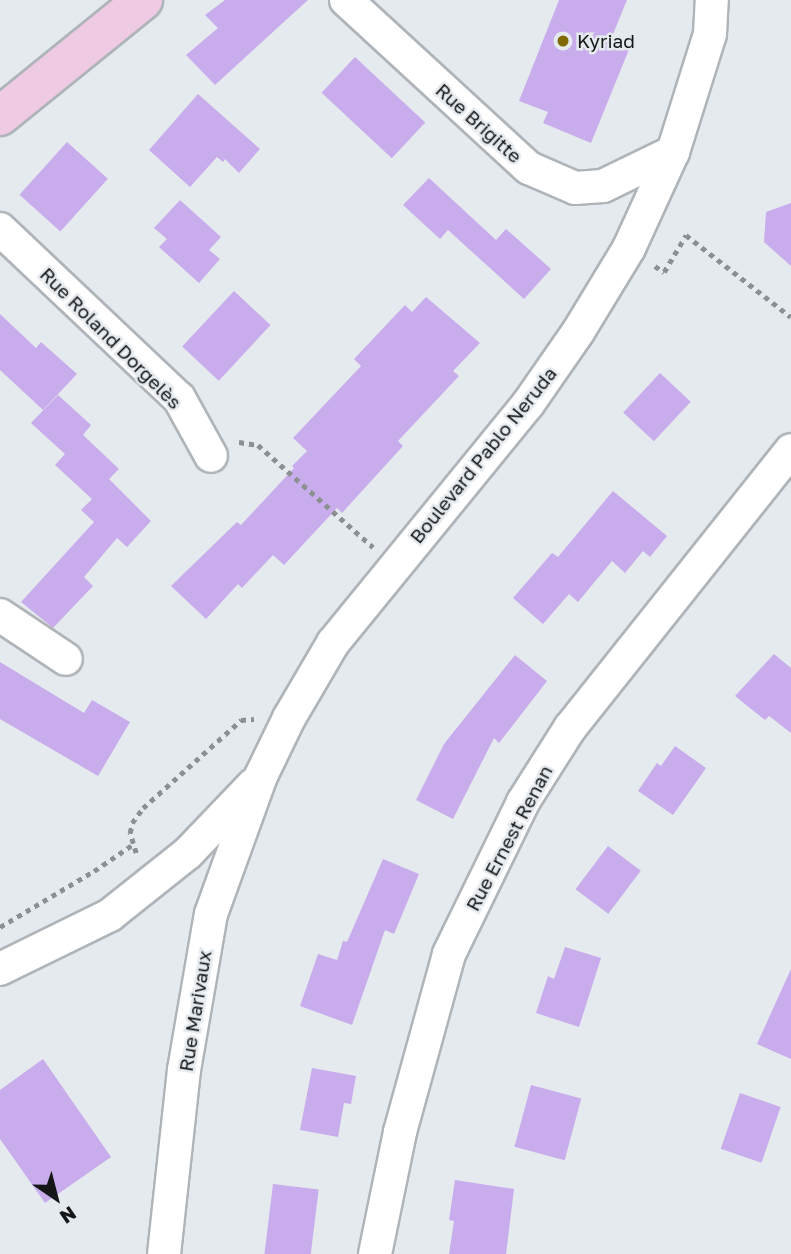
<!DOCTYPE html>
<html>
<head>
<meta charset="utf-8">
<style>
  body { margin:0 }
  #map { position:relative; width:791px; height:1254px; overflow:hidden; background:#e5eaef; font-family:"Golos Text",sans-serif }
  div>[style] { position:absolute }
  .building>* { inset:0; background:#c8aceb; transform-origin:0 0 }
  .path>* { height:4.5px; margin-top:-2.25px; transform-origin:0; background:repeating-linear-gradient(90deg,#8c9093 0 5px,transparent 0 10px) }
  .roads { filter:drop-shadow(2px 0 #afb4b9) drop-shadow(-2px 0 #afb4b9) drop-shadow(0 2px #afb4b9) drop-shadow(0 -2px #afb4b9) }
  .street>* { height:32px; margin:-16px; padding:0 16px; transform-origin:16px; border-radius:16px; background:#fff }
  .primary>* { height:38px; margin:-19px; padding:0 19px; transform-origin:19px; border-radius:19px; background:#efcae3 }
  .dots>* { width:19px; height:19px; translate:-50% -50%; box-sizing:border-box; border:4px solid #e5eaef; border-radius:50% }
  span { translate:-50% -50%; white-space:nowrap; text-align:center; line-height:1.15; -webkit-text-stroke:5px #e5eaef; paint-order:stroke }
  .poi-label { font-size:19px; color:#141617 }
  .left { translate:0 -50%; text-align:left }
  .street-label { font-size:19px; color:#141617 }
  .north { position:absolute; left:21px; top:1163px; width:70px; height:70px; -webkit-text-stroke:5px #e5eaef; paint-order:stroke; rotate:145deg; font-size:19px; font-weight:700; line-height:28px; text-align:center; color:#141617 }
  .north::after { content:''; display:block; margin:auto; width:24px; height:32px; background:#141617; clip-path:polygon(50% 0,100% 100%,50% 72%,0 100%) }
</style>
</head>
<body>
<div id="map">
  <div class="building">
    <div style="clip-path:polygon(225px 0,308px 0,215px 85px,186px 55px,218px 28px,205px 15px)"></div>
    <div style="clip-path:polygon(559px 0,627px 0,611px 39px,630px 47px,591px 143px,543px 123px,548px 112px,519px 101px)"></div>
    <div style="left:355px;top:57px;width:96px;height:49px;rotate:43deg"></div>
    <div style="clip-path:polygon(198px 94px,260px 149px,239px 173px,225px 159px,223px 162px,217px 157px,190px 187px,149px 150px)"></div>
    <div style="left:67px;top:142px;width:55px;height:71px;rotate:42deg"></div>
    <div style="clip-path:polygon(429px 178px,496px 240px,506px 229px,551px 269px,524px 299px,448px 230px,440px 239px,403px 205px)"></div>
    <div style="clip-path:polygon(180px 200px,221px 237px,209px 250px,220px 259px,199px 283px,159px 247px,167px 239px,154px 228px)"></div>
    <div style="clip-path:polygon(791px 203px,791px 266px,764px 242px,766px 212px)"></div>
    <div style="left:234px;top:291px;width:50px;height:76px;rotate:43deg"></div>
    <div style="clip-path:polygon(426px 297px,480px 343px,453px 371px,459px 376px,398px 441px,403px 446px,342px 513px,337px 508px,284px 565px,273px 555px,242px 588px,238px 584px,206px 619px,171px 586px,237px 522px,241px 525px,294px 468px,292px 466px,307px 451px,293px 438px,361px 366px,354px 359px,405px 305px,412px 312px)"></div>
    <div style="clip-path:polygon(0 314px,36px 348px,41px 342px,77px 374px,43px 410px,0 370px)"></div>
    <div style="left:660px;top:373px;width:42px;height:54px;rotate:43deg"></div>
    <div style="clip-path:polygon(58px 395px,91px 425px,83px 435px,119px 469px,109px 479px,151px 521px,127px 547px,117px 538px,84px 577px,93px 586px,53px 628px,21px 602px,94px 522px,81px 510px,92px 499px,55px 465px,65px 454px,31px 423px)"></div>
    <div style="clip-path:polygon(613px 491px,667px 536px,650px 557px,643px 551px,625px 573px,612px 561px,578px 602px,569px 594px,543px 624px,513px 598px,552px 553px,558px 557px)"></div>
    <div style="clip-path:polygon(774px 654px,791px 668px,791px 733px,769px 716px,765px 720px,735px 696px)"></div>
    <div style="clip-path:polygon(515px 655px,547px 681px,499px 743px,494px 738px,453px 819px,416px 800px,444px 744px)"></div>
    <div style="clip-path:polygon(0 662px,84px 713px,92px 700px,130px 722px,98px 776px,0 719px)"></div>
    <div style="clip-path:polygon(675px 746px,706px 768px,673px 815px,638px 791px,657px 763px,661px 766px)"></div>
    <div style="left:608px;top:846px;width:41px;height:54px;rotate:37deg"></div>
    <div style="clip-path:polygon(383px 859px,419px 874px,394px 934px,385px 930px,352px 1025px,300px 1006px,318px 954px,337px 960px,343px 941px,347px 942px)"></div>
    <div style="clip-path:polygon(565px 947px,601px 958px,579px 1027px,536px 1013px,548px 976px,554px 979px)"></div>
    <div style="clip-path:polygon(791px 969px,791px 1059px,757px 1044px)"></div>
    <div style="clip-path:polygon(43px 1059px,111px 1157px,45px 1203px,0 1139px,0 1090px)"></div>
    <div style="clip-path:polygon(312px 1068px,356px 1076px,351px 1104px,344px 1103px,338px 1137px,300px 1130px)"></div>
    <div style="left:531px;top:1085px;width:52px;height:64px;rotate:15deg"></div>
    <div style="left:740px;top:1093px;width:43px;height:59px;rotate:19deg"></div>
    <div style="clip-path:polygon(455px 1180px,514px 1189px,506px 1254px,449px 1254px,454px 1221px,449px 1220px)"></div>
    <div style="left:273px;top:1184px;width:46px;height:71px;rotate:7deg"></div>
  </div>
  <div class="path">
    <div style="left:655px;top:266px;width:11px;rotate:34deg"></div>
    <div style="left:664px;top:272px;width:43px;rotate:-59.3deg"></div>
    <div style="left:686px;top:235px;width:133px;rotate:38deg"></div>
    <div style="left:239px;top:442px;width:19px;rotate:9deg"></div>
    <div style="left:258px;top:445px;width:154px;rotate:41.6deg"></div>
    <div style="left:136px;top:853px;width:21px;rotate:-107deg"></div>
    <div style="left:130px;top:833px;width:10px;rotate:-79deg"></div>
    <div style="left:132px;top:823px;width:19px;rotate:-54deg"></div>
    <div style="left:143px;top:808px;width:132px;rotate:-41.9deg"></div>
    <div style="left:241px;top:720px;width:13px;rotate:-4deg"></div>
    <div style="left:0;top:927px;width:109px;rotate:-30.8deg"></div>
    <div style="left:94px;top:871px;width:46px;rotate:-34.4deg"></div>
  </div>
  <div class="roads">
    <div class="street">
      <div style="left:346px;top:0;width:248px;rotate:42.6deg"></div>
      <div style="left:529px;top:168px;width:50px;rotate:23.5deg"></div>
      <div style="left:575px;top:188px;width:28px;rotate:-4deg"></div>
      <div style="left:603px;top:186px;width:78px;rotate:-25.9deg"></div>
      <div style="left:0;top:229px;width:246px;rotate:43.4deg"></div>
      <div style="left:179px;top:398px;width:66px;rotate:61.1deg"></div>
      <div style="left:0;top:615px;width:79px;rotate:33.7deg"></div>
      <div style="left:0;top:969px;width:123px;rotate:-26.1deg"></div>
      <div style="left:110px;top:915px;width:100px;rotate:-38.5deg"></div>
      <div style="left:188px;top:853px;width:94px;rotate:-46.3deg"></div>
      <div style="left:164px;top:1254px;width:185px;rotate:-83.8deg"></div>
      <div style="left:184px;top:1070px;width:158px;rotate:-80.2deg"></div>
      <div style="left:211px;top:914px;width:147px;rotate:-70.1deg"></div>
      <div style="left:261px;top:776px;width:64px;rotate:-64.2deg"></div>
      <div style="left:289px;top:718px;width:87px;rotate:-59.6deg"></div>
      <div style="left:333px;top:643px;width:308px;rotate:-50.8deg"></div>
      <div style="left:528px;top:404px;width:88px;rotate:-55.2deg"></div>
      <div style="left:578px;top:332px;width:98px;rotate:-58.7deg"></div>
      <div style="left:629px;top:248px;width:106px;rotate:-65.4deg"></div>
      <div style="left:673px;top:152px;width:124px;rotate:-72.6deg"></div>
      <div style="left:710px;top:34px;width:34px;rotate:-87deg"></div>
      <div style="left:375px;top:1254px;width:125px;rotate:-78.4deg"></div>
      <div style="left:400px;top:1132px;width:185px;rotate:-74.6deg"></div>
      <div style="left:449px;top:954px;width:169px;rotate:-64deg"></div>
      <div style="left:523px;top:802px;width:88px;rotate:-57.6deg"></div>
      <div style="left:570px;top:728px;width:355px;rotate:-51.5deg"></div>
    </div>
    <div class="primary">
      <div style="left:0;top:116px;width:184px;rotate:-39deg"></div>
    </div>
  </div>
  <div class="dots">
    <div style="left:563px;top:41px;background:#806900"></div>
  </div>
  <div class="poi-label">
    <span class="left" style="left:577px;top:41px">Kyriad</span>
  </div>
  <div class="street-label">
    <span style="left:479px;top:123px;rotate:42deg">Rue Brigitte</span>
    <span style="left:111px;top:338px;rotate:45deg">Rue Roland Dorgelès</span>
    <span style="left:483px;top:455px;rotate:-51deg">Boulevard Pablo Neruda</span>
    <span style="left:509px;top:838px;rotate:-62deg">Rue Ernest Renan</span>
    <span style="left:195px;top:1011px;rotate:-81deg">Rue Marivaux</span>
  </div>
  <div class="north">N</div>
</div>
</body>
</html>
